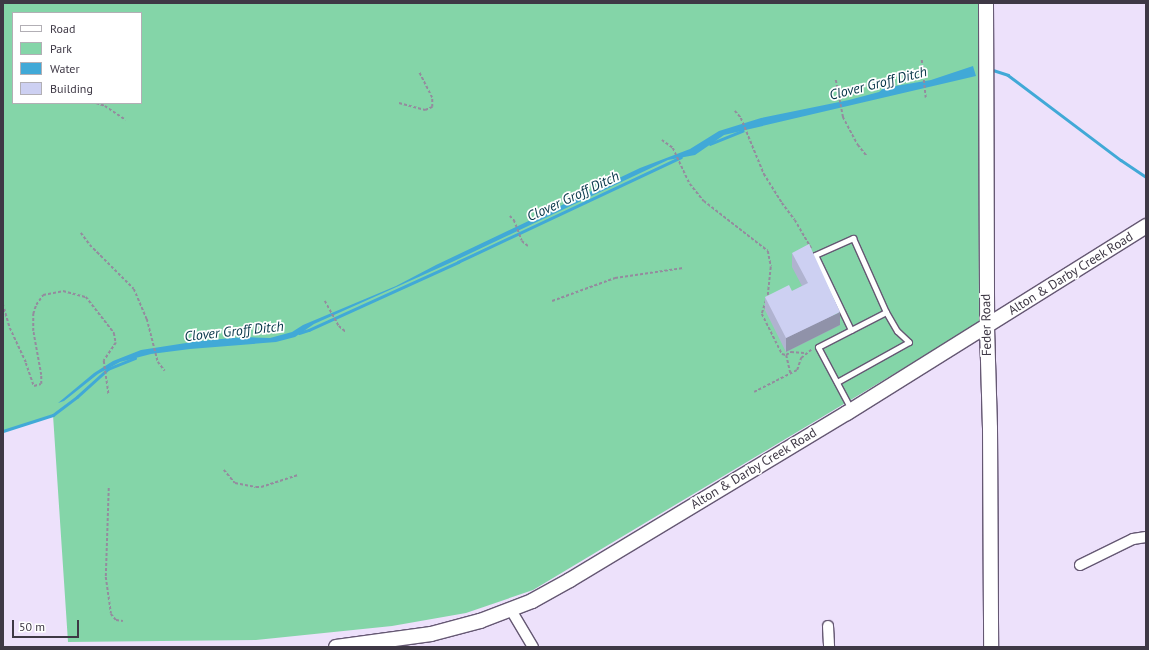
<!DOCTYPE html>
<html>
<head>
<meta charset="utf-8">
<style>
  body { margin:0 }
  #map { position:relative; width:1149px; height:650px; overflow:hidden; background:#ede1fb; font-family:"PT Sans",sans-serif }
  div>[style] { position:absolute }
  .green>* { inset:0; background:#84d5a8 }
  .water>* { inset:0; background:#41a9d7 }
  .stream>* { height:2.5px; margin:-1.25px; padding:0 1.25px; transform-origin:1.25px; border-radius:1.25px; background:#41a9d7 }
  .path>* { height:1.5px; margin-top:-0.75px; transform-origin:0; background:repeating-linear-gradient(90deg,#948b9e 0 3px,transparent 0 5px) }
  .roads { filter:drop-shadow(1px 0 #655873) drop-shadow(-1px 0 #655873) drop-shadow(0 1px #655873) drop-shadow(0 -1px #655873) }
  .lane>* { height:5px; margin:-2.5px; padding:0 2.5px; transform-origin:2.5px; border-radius:2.5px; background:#fff }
  .street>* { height:10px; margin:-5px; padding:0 5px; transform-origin:5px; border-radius:5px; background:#fff }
  .secondary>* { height:14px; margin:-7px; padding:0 7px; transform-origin:7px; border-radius:7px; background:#fff }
  .wall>* { inset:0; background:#b0b3d0 }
  .shaded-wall>* { inset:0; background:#9092a9 }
  .building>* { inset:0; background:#cdd0f2 }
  span { translate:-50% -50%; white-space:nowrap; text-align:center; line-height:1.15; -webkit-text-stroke:3.5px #fff; paint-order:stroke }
  .street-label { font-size:13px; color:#3e3845 }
  .water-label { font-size:14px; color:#073649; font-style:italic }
  .frame { position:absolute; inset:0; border:4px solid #3e3845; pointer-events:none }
  .legend { position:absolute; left:12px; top:12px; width:130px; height:92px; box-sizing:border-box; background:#fff; border:1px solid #b2afb5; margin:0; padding:5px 7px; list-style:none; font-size:12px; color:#3e3845 }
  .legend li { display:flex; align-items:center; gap:8px; height:20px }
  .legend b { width:20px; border:1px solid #b2afb5 }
  .scale { position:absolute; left:12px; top:620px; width:67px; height:18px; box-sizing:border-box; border:2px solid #3e3845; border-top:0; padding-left:5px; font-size:12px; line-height:14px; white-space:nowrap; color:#3e3845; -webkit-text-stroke:3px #fff; paint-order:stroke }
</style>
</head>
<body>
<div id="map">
  <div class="green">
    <div style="clip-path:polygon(evenodd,3px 3px,978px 3px,979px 323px,533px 590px,466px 613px,392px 626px,256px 640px,68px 642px,53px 415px,3px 431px,3px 3px,13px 13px,141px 13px,141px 103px,13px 103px,13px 13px)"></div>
  </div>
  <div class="water">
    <div style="clip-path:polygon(973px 66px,976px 76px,724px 135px,695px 155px,668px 160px,452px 262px,314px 324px,295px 337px,276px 342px,190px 349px,151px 354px,120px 362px,98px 374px,64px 401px,58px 403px,94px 373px,113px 361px,141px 350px,199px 341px,244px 337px,270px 338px,292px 332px,303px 325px,396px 286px,436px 265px,640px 168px,690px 149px,719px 131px,761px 118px,849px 100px,879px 92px,884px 88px,931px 80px)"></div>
  </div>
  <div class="stream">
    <div style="left:990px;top:69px;width:19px;rotate:18deg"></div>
    <div style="left:1008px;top:75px;width:141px;rotate:37deg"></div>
    <div style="left:1121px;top:160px;width:30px;rotate:34deg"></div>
    <div style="left:710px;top:144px;width:35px;rotate:-22deg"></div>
    <div style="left:299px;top:333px;width:10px;rotate:-17deg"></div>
    <div style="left:309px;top:330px;width:164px;rotate:-24.5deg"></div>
    <div style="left:458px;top:262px;width:246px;rotate:-25.2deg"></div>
    <div style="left:3px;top:431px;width:52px;rotate:-17.7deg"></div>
    <div style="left:53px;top:415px;width:30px;rotate:-37deg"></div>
    <div style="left:77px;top:397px;width:42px;rotate:-42.1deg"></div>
    <div style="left:108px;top:369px;width:29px;rotate:-22deg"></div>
  </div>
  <div class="path">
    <div style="left:922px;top:60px;width:38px;rotate:84deg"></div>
    <div style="left:836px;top:80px;width:38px;rotate:79deg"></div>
    <div style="left:843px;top:117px;width:32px;rotate:62deg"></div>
    <div style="left:858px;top:145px;width:14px;rotate:51deg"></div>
    <div style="left:96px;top:103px;width:9px;rotate:18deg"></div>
    <div style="left:105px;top:106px;width:25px;rotate:34deg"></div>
    <div style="left:399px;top:103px;width:27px;rotate:15deg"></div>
    <div style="left:425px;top:110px;width:8px;rotate:-23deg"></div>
    <div style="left:432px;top:107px;width:9px;rotate:-90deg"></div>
    <div style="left:432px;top:98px;width:29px;rotate:-117deg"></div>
    <div style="left:735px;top:111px;width:9px;rotate:49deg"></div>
    <div style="left:741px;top:118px;width:61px;rotate:67.7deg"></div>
    <div style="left:764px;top:174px;width:34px;rotate:58deg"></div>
    <div style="left:782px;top:203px;width:21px;rotate:53deg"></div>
    <div style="left:795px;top:220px;width:34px;rotate:60deg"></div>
    <div style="left:662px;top:140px;width:14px;rotate:36deg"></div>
    <div style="left:673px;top:148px;width:40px;rotate:65deg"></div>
    <div style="left:690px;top:184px;width:22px;rotate:51deg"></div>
    <div style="left:704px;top:201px;width:81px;rotate:38deg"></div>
    <div style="left:768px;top:251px;width:16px;rotate:79deg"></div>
    <div style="left:771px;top:267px;width:29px;rotate:96deg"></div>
    <div style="left:510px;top:216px;width:6px;rotate:45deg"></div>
    <div style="left:514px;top:220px;width:22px;rotate:69deg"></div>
    <div style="left:522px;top:241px;width:8px;rotate:40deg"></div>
    <div style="left:81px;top:233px;width:15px;rotate:53deg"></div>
    <div style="left:90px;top:245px;width:62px;rotate:45deg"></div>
    <div style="left:134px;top:289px;width:33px;rotate:67deg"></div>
    <div style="left:147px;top:319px;width:44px;rotate:75.7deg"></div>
    <div style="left:158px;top:362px;width:11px;rotate:52deg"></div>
    <div style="left:325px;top:301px;width:29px;rotate:61deg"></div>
    <div style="left:339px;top:326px;width:9px;rotate:41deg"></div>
    <div style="left:552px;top:301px;width:67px;rotate:-20.1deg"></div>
    <div style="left:615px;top:278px;width:69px;rotate:-8.4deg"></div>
    <div style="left:766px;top:301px;width:14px;rotate:107deg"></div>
    <div style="left:762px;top:314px;width:45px;rotate:63.4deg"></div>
    <div style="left:782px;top:354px;width:4px;rotate:14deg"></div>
    <div style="left:3px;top:304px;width:25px;rotate:74deg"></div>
    <div style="left:10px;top:328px;width:38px;rotate:65deg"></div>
    <div style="left:26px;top:363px;width:24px;rotate:71deg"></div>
    <div style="left:34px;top:386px;width:7px;rotate:-16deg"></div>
    <div style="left:41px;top:384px;width:9px;rotate:-90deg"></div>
    <div style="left:41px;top:375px;width:45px;rotate:-100.3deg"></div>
    <div style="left:33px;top:331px;width:17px;rotate:-90deg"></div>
    <div style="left:33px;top:314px;width:9px;rotate:-72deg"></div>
    <div style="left:36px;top:305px;width:12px;rotate:-55deg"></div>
    <div style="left:43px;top:295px;width:20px;rotate:-11deg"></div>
    <div style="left:63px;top:291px;width:24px;rotate:15deg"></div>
    <div style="left:86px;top:297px;width:46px;rotate:52.1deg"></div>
    <div style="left:114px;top:333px;width:10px;rotate:79deg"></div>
    <div style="left:116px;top:343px;width:22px;rotate:124deg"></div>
    <div style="left:104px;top:361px;width:34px;rotate:82deg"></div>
    <div style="left:790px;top:373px;width:18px;rotate:-103deg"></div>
    <div style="left:786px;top:355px;width:6px;rotate:-31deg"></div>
    <div style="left:791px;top:352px;width:13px;rotate:4deg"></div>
    <div style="left:754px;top:392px;width:48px;rotate:-27.1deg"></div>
    <div style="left:797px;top:370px;width:13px;rotate:-72deg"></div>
    <div style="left:801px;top:358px;width:13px;rotate:-39deg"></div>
    <div style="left:224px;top:470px;width:17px;rotate:50deg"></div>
    <div style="left:235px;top:483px;width:21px;rotate:11deg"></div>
    <div style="left:256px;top:487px;width:5px"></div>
    <div style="left:261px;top:487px;width:38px;rotate:-18deg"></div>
    <div style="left:109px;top:488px;width:89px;rotate:91.9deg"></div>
    <div style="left:106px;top:577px;width:37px;rotate:82deg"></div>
    <div style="left:111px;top:614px;width:8px;rotate:50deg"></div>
    <div style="left:116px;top:620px;width:7px;rotate:8deg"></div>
  </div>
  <div class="roads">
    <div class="lane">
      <div style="left:851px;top:330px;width:83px;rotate:-115.6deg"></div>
      <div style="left:815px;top:255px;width:42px;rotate:-24.1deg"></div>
      <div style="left:853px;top:238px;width:81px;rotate:66deg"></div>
      <div style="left:837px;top:382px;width:82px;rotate:-29.1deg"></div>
      <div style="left:909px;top:342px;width:16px;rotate:-137deg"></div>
      <div style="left:897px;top:331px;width:22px;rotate:-120deg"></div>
      <div style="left:886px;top:312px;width:76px;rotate:152.8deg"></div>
      <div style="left:818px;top:347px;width:70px;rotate:62deg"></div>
    </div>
    <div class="street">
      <div style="left:1080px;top:565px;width:59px;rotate:-26.1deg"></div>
      <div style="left:1133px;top:539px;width:13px;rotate:-9deg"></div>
      <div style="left:511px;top:610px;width:43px;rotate:59.3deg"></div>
      <div style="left:828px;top:626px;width:21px;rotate:87deg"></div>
    </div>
    <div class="secondary">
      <div style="left:986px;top:3px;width:324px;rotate:89.8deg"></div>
      <div style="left:987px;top:327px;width:101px;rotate:88.3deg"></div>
      <div style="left:990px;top:428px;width:219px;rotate:89.7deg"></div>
      <div style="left:336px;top:647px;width:96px;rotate:-7.8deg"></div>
      <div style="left:431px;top:634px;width:51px;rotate:-14.9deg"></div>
      <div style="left:480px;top:621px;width:56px;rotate:-21deg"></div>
      <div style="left:532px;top:601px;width:43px;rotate:-28.9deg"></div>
      <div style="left:570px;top:580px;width:323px;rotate:-31.1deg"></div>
      <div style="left:847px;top:413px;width:353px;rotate:-32deg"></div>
    </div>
  </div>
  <div class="wall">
    <div style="clip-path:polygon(792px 253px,840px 325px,786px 352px,765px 310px,765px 297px,792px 291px,802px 286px,792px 267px)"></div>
  </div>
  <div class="shaded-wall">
    <div style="clip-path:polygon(840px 312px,840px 325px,786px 352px,786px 338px)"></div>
  </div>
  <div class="building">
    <div style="clip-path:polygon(809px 244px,840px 312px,786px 338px,765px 297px,789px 285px,792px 291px,808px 283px,792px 253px)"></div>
  </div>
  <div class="street-label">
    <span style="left:1071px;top:274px;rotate:-32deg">Alton &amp; Darby Creek Road</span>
    <span style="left:987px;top:325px;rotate:-91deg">Feder Road</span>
    <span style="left:754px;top:469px;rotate:-31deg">Alton &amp; Darby Creek Road</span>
  </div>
  <div class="water-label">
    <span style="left:878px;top:83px;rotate:-14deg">Clover Groff Ditch</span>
    <span style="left:573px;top:196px;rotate:-25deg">Clover Groff Ditch</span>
    <span style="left:234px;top:331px;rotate:-6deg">Clover Groff Ditch</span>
  </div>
  <div class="frame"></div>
  <ul class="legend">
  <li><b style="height:5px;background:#fff"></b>Road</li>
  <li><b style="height:11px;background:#84d5a8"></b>Park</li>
  <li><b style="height:11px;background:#41a9d7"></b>Water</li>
  <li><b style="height:11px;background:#cdd0f2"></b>Building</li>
  </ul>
  <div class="scale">50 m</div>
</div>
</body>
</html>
